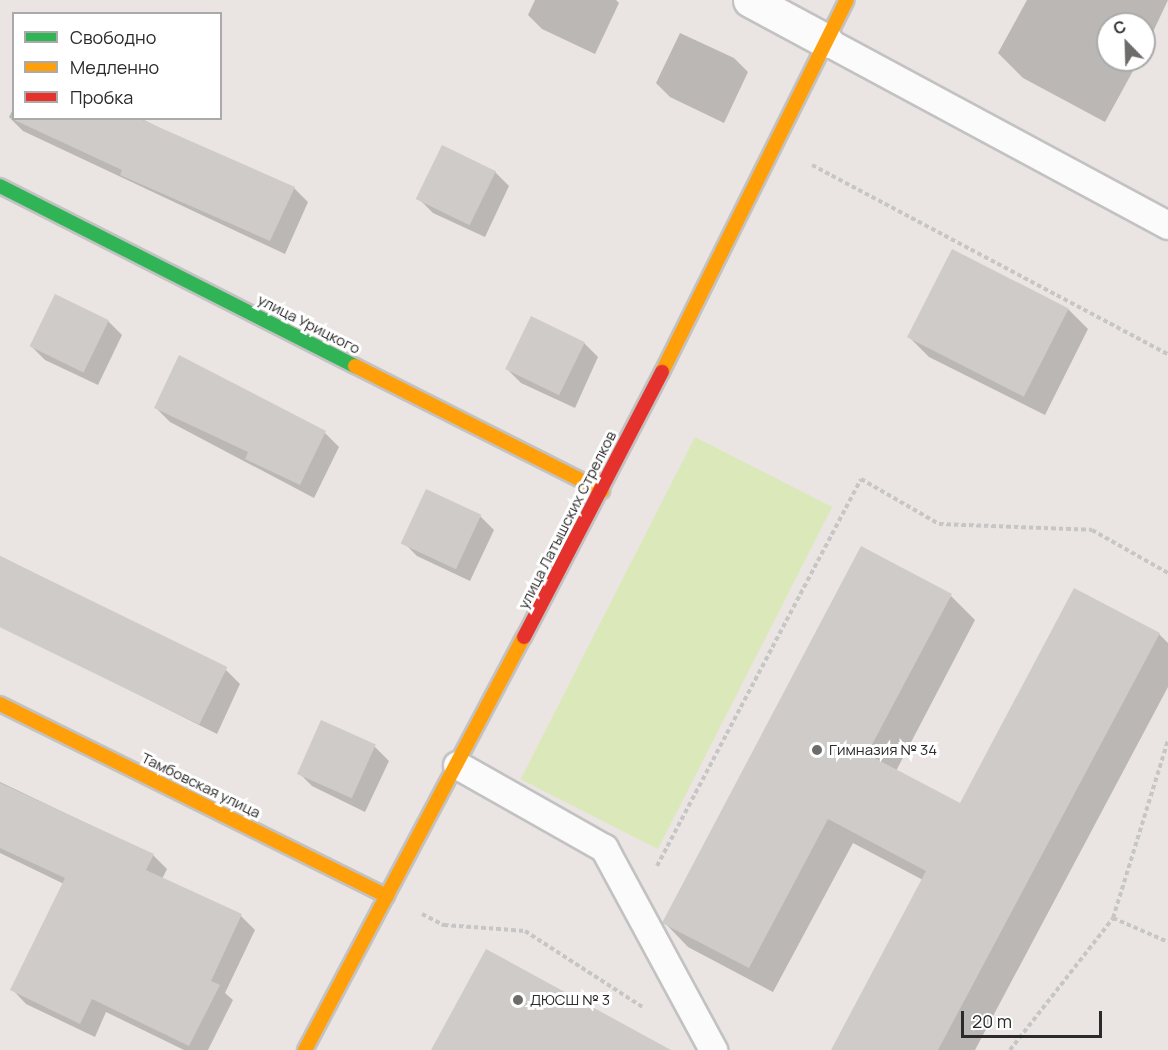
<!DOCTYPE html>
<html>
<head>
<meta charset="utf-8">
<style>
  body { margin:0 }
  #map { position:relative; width:1168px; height:1050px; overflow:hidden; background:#eae5e2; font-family:Manrope,sans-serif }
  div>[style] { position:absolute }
  .pitch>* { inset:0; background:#dbe8b9; transform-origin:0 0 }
  .shadow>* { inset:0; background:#0003 }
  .building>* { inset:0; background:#cecbc9; transform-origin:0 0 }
  .path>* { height:4px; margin-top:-2px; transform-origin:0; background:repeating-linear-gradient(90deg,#c6c6c6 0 4.5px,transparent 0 7.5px) }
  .roads { filter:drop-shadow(2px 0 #c3c2c2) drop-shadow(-2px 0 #c3c2c2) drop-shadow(0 2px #c3c2c2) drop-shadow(0 -2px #c3c2c2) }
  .lane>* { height:27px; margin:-13.5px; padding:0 13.5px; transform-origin:13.5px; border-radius:13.5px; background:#fcfbfb }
  .street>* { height:33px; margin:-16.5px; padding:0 16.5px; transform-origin:16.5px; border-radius:16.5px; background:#fcfbfb }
  .fast>* { height:14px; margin:-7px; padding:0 7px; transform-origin:7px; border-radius:7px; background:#30b455 }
  .slow>* { height:14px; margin:-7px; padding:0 7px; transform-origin:7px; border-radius:7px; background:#ff9f0a }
  .jam>* { height:14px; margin:-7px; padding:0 7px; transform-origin:7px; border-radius:7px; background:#e5322d }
  .dots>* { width:16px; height:16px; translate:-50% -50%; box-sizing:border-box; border:3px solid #fff; border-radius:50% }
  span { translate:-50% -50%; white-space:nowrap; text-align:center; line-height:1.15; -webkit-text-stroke:6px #fff; paint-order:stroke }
  .street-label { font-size:15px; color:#2b2b2b }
  .poi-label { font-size:15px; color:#2b2b2b }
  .left { translate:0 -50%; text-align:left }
  .legend { position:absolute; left:12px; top:12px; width:210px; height:108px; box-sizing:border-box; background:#fff; border:2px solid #aaa; margin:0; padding:8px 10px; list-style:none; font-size:18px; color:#2b2b2b }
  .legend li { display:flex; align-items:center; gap:12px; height:30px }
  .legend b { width:30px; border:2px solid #aaa }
  .north { position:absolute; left:1096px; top:12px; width:60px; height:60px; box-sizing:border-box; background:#fff; border:2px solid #aaa; border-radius:50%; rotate:337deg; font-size:16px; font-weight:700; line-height:24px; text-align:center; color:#2b2b2b }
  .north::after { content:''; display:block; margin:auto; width:21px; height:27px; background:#6e6c6b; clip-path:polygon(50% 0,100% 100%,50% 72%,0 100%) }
  .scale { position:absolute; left:961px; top:1011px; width:141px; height:27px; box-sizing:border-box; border:3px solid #2b2b2b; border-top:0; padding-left:8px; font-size:18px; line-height:21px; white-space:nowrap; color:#2b2b2b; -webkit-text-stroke:4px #fff; paint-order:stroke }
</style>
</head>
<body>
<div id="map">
  <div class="pitch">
    <div style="left:695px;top:437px;width:154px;height:384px;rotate:27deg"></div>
  </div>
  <div class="shadow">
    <div style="clip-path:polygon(535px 0,616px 0,619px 3px,595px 54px,542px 29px,528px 15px)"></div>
    <div style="clip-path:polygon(1027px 0,1168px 0,1144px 51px,1144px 24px,1108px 24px,1108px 60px,1139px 60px,1105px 122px,1023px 78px,998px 53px)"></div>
    <div style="clip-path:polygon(680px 33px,734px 58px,748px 72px,724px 123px,670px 97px,656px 83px)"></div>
    <div style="clip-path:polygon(14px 107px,14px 118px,140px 118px,239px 168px,294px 188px,308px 202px,285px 254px,23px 131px,9px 117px)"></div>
    <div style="clip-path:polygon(442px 147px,495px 172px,509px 186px,485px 237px,433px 213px,419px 199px)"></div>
    <div style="clip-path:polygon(1068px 309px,1088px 329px,1045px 415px,929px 357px,909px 337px)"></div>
    <div style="clip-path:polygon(108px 321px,122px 335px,98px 385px,45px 360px,31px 346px)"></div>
    <div style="clip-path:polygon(584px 343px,598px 357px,575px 408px,521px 383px,507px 369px)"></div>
    <div style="clip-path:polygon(156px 408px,325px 433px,339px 447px,314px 498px,170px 422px)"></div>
    <div style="clip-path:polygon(480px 516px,494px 530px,470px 581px,417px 556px,403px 542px)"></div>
    <div style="clip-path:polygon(0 556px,226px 670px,240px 684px,217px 734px,0 625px)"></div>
    <div style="clip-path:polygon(951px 596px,975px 620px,896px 771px,961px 805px,1159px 634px,1168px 643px,1168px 687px,975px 1050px,833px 1050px,923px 880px,853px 843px,773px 992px,688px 947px,664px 922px)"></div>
    <div style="clip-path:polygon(375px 747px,389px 761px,365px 812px,312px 786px,298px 772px)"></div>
    <div style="clip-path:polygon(0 782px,153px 855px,167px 869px,162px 879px,241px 916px,255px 930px,225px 993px,233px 1000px,208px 1050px,184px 1050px,106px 1012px,95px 1037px,26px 1004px,12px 989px,64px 884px,0 853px)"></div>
  </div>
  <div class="building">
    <div style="clip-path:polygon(10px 118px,138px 118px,295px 187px,270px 241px,120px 175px,122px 170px)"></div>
    <div style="left:442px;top:145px;width:60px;height:60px;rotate:26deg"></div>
    <div style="left:952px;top:249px;width:131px;height:99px;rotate:27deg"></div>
    <div style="left:55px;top:294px;width:60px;height:58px;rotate:26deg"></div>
    <div style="left:531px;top:316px;width:60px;height:59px;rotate:26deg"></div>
    <div style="clip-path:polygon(179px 355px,326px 431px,300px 485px,245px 459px,248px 452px,154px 408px)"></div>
    <div style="left:426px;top:489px;width:61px;height:60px;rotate:25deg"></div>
    <div style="clip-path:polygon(861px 546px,952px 594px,867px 754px,960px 803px,1074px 588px,1160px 633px,938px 1050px,831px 1050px,926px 871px,828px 819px,749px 968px,662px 923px)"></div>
    <div style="left:0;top:556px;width:253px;height:64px;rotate:26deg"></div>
    <div style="left:321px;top:720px;width:60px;height:59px;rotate:24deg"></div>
    <div style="clip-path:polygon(0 783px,154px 854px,146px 870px,242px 914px,211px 981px,220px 985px,189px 1046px,92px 999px,80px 1024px,10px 990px,65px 878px,0 848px)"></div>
    <div style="clip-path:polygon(486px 949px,671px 1050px,431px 1050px)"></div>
  </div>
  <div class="path">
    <div style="left:812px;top:165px;width:403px;rotate:28deg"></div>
    <div style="left:657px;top:866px;width:437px;rotate:-62.2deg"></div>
    <div style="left:861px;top:479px;width:90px;rotate:30deg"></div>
    <div style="left:939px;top:524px;width:153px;rotate:2.2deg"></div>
    <div style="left:1092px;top:530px;width:87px;rotate:29.5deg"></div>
    <div style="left:422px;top:914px;width:25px;rotate:27deg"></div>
    <div style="left:444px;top:925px;width:81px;rotate:4.2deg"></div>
    <div style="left:525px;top:931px;width:142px;rotate:32.9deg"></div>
    <div style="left:1113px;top:918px;width:186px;rotate:-72.8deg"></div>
    <div style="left:1010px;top:1050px;width:167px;rotate:-52deg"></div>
    <div style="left:1113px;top:918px;width:60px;rotate:23.6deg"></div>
  </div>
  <div class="roads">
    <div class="lane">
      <div style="left:826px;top:41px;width:388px;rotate:28.3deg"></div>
      <div style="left:457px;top:765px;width:169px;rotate:29.5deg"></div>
      <div style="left:604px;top:848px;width:230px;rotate:61.6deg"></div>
    </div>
    <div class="street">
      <div style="left:750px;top:0;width:86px;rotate:28.3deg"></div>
    </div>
    <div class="fast">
      <div style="left:0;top:186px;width:398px;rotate:26.9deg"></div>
    </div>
    <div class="slow">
      <div style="left:355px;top:366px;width:277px;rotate:26.8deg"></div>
      <div style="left:662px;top:372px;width:415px;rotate:-63.6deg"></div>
      <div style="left:0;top:704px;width:432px;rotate:26.4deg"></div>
      <div style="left:305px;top:1050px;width:467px;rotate:-62.1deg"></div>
    </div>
    <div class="jam">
      <div style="left:524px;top:637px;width:299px;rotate:-62.5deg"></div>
    </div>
  </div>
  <div class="dots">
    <div style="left:817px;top:750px;background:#6e6c6b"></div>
    <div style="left:518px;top:1000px;background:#6e6c6b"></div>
  </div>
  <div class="street-label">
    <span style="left:309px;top:324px;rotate:27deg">улица Урицкого</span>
    <span style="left:567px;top:520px;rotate:-63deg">улица Латышских Стрелков</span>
    <span style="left:201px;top:785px;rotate:26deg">Тамбовская улица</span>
  </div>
  <div class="poi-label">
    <span class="left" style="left:829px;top:750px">Гимназия № 34</span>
    <span class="left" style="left:530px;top:1000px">ДЮСШ № 3</span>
  </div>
  <ul class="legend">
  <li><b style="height:8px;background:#30b455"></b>Свободно</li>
  <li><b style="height:8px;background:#ff9f0a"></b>Медленно</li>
  <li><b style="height:8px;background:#e5322d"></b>Пробка</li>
  </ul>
  <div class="north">С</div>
  <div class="scale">20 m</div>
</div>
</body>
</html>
